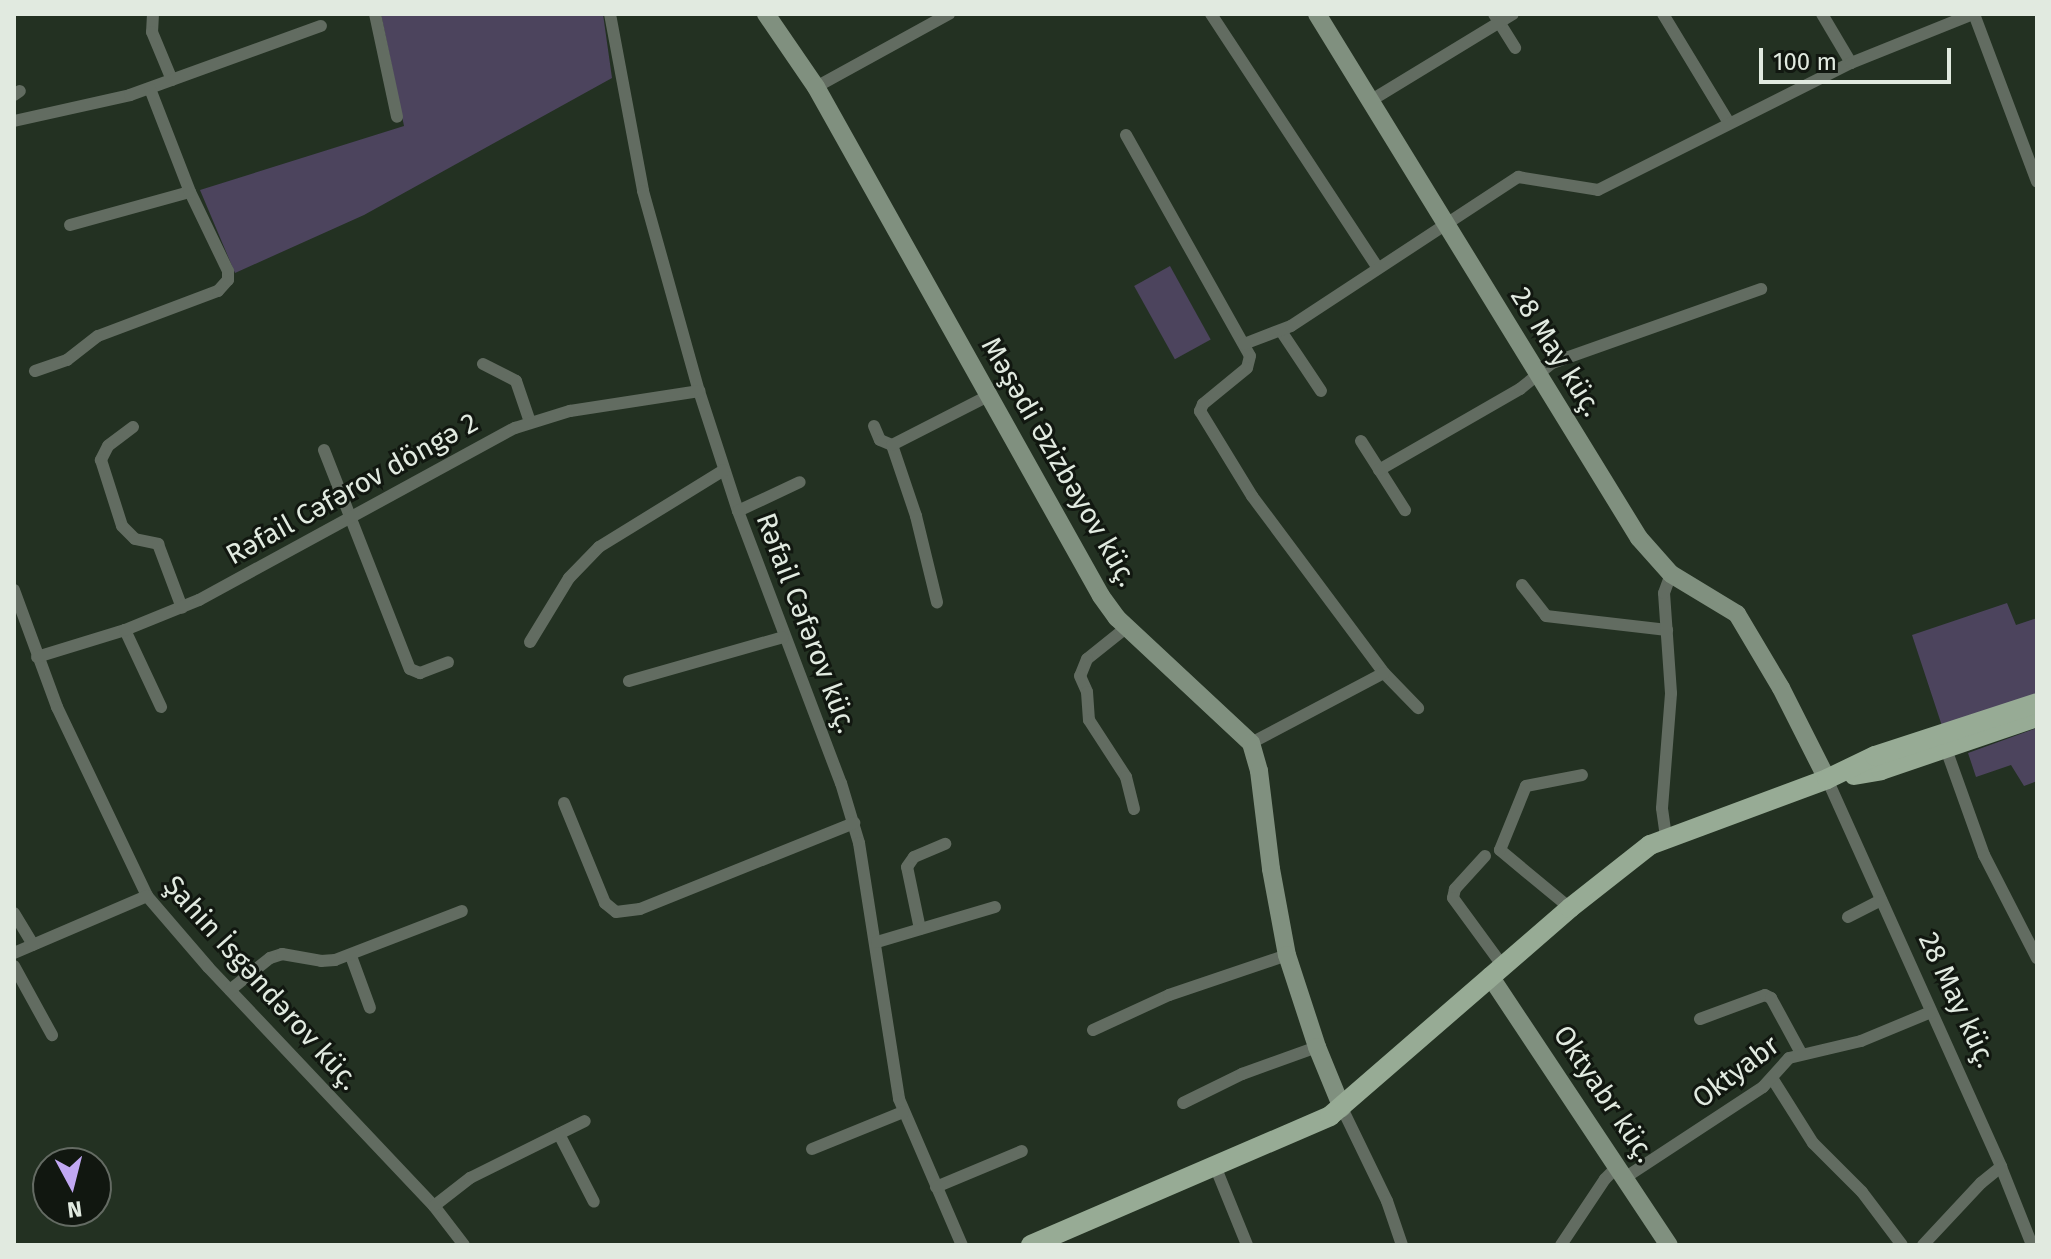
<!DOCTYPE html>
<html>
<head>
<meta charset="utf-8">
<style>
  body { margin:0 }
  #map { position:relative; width:2051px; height:1259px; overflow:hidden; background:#233122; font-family:"Fira Sans",sans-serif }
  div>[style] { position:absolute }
  .green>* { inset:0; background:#4c445d; transform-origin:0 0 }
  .street>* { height:12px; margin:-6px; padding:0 6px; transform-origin:6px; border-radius:6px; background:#626c61 }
  .secondary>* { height:18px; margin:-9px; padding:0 9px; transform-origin:9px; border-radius:9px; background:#80907f }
  .primary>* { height:20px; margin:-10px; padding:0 10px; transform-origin:10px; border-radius:10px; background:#97ab95 }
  span { translate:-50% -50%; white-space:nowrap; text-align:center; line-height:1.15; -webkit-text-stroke:6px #111710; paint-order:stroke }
  .street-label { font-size:28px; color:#e1eae0 }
  .frame { position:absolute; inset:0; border:16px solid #e1eae0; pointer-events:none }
  .north { position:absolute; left:32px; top:1147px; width:80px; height:80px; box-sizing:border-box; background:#111710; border:2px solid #646b63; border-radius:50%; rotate:173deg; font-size:22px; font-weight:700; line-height:32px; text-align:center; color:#e1eae0 }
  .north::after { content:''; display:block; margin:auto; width:28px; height:36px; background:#c1a8f3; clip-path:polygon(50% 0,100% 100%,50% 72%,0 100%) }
  .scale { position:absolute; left:1759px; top:48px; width:192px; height:36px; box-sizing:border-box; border:4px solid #e1eae0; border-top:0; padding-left:10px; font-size:24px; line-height:28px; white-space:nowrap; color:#e1eae0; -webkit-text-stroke:6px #111710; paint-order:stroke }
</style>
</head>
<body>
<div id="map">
  <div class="green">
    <div style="clip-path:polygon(381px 14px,603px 14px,612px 78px,364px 215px,235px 273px,200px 190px,404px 126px)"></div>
    <div style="left:1170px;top:266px;width:84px;height:41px;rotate:61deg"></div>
    <div style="clip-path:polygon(2007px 603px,2016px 625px,2037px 618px,2037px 694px,1942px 726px,1912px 635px)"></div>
    <div style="clip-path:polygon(2037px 728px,2037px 781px,2024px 786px,2011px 765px,1976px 777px,1968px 753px)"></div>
  </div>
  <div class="street">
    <div style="left:153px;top:14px;width:18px;rotate:93deg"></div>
    <div style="left:152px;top:32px;width:52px;rotate:67.4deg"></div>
    <div style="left:375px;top:14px;width:105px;rotate:77.9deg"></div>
    <div style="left:610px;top:14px;width:180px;rotate:79.4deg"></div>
    <div style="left:643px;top:191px;width:208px;rotate:74.4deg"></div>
    <div style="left:699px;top:391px;width:126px;rotate:72deg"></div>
    <div style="left:738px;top:511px;width:291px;rotate:69.3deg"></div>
    <div style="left:841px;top:783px;width:63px;rotate:73.3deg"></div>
    <div style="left:859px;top:843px;width:259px;rotate:81.1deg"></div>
    <div style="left:899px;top:1099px;width:159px;rotate:66.7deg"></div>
    <div style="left:1211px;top:14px;width:303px;rotate:56.7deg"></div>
    <div style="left:1494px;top:14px;width:40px;rotate:58deg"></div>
    <div style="left:1663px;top:14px;width:127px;rotate:58.8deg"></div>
    <div style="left:1822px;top:14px;width:57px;rotate:59.4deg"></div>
    <div style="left:1974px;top:14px;width:179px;rotate:69.4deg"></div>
    <div style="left:816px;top:87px;width:152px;rotate:-28.8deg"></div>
    <div style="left:14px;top:95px;width:7px;rotate:-34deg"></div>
    <div style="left:1370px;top:101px;width:167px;rotate:-31.3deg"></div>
    <div style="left:14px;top:121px;width:119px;rotate:-12.6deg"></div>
    <div style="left:130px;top:95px;width:203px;rotate:-19.9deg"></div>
    <div style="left:1126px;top:135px;width:253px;rotate:60.7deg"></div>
    <div style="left:1250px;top:356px;width:12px;rotate:104deg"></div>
    <div style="left:1247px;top:368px;width:57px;rotate:140.7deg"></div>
    <div style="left:1203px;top:404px;width:8px;rotate:113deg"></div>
    <div style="left:1200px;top:411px;width:100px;rotate:58.5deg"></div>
    <div style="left:1252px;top:496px;width:221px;rotate:53.3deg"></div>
    <div style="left:1384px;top:673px;width:49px;rotate:45.8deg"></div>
    <div style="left:70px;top:225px;width:124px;rotate:-15.4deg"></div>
    <div style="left:1281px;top:331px;width:72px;rotate:56.3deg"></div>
    <div style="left:1244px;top:344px;width:50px;rotate:-21deg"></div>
    <div style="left:1291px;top:326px;width:272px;rotate:-33.3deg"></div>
    <div style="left:1518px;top:177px;width:81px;rotate:9.2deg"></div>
    <div style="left:1598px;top:190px;width:283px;rotate:-26.7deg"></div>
    <div style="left:1851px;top:63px;width:131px;rotate:-21.9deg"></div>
    <div style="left:483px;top:364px;width:37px;rotate:27deg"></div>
    <div style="left:516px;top:381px;width:43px;rotate:71.1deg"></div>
    <div style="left:35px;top:371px;width:34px;rotate:-19deg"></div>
    <div style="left:67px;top:360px;width:39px;rotate:-38deg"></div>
    <div style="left:98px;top:336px;width:128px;rotate:-20.6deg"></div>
    <div style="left:218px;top:291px;width:15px;rotate:-48deg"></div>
    <div style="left:228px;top:280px;width:9px;rotate:-90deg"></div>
    <div style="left:228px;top:271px;width:88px;rotate:-115.7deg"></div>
    <div style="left:190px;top:192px;width:110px;rotate:-111.2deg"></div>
    <div style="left:874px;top:426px;width:15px;rotate:67deg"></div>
    <div style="left:880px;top:440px;width:13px;rotate:23deg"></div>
    <div style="left:892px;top:445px;width:75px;rotate:71.3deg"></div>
    <div style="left:916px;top:516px;width:89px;rotate:76.3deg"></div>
    <div style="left:133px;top:427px;width:31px;rotate:143deg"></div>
    <div style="left:108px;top:446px;width:16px;rotate:117deg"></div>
    <div style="left:101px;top:460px;width:69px;rotate:72.3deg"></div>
    <div style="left:122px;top:526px;width:18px;rotate:45deg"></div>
    <div style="left:135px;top:539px;width:24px;rotate:12deg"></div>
    <div style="left:158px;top:544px;width:68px;rotate:69.4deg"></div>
    <div style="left:1361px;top:441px;width:82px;rotate:57.5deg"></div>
    <div style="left:892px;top:445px;width:108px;rotate:-27deg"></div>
    <div style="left:324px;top:450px;width:235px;rotate:68.6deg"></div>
    <div style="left:410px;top:669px;width:11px;rotate:22deg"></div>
    <div style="left:420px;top:673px;width:30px;rotate:-21deg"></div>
    <div style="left:1379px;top:470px;width:163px;rotate:-29.9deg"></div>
    <div style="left:1520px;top:389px;width:41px;rotate:-39.1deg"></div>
    <div style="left:1552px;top:363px;width:222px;rotate:-19.5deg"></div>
    <div style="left:738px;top:511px;width:68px;rotate:-25.1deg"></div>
    <div style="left:1522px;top:585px;width:39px;rotate:52deg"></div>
    <div style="left:1546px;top:616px;width:122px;rotate:6.6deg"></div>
    <div style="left:14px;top:590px;width:125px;rotate:69.8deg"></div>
    <div style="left:57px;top:707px;width:209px;rotate:64.5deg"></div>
    <div style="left:147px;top:896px;width:94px;rotate:49.3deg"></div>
    <div style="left:208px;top:967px;width:329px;rotate:46.6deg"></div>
    <div style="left:434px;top:1206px;width:49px;rotate:52.4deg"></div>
    <div style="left:1127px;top:627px;width:51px;rotate:141.3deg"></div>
    <div style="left:1087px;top:659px;width:18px;rotate:112deg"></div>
    <div style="left:1080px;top:676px;width:17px;rotate:66deg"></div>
    <div style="left:1087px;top:692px;width:28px;rotate:86deg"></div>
    <div style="left:1089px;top:720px;width:68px;rotate:57deg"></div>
    <div style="left:1126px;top:777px;width:33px;rotate:76deg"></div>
    <div style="left:125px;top:630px;width:85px;rotate:64.9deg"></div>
    <div style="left:530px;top:642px;width:75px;rotate:-58.6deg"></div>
    <div style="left:569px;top:578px;width:43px;rotate:-45.9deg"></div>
    <div style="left:599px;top:547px;width:147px;rotate:-31.6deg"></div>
    <div style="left:37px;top:657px;width:92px;rotate:-17.1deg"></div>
    <div style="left:125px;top:630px;width:80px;rotate:-22.1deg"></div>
    <div style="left:199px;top:600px;width:360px;rotate:-28.6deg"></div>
    <div style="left:515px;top:428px;width:58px;rotate:-17.2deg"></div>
    <div style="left:570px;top:411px;width:131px;rotate:-8.8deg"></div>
    <div style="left:629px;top:681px;width:160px;rotate:-15.9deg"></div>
    <div style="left:1251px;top:743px;width:150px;rotate:-27.8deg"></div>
    <div style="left:1946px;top:749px;width:113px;rotate:70.3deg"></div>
    <div style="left:1984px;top:855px;width:116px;rotate:62.8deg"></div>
    <div style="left:1827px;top:779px;width:425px;rotate:65.8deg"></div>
    <div style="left:2001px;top:1167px;width:84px;rotate:68.3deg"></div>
    <div style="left:564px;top:803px;width:108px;rotate:67.7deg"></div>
    <div style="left:605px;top:903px;width:14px;rotate:39deg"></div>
    <div style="left:616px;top:912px;width:24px;rotate:-7deg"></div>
    <div style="left:640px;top:909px;width:231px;rotate:-21.9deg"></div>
    <div style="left:1666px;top:837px;width:29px;rotate:-98deg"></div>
    <div style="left:1662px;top:808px;width:115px;rotate:-85.5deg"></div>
    <div style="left:1671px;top:693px;width:100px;rotate:-94deg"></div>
    <div style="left:1664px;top:593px;width:20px;rotate:-70deg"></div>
    <div style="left:1485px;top:856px;width:45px;rotate:132.3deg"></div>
    <div style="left:1455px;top:889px;width:9px;rotate:103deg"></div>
    <div style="left:1453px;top:898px;width:83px;rotate:53.8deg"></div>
    <div style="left:1570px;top:908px;width:91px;rotate:-140.4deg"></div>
    <div style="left:1500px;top:850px;width:69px;rotate:-67.9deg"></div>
    <div style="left:1526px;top:786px;width:57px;rotate:-11.1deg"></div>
    <div style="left:14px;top:913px;width:37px;rotate:59deg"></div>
    <div style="left:1848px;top:917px;width:37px;rotate:-27deg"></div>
    <div style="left:920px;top:929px;width:63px;rotate:-101.8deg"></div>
    <div style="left:907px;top:867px;width:12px;rotate:-55deg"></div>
    <div style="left:914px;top:857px;width:34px;rotate:-23deg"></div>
    <div style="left:877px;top:942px;width:123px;rotate:-16.5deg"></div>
    <div style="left:14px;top:953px;width:145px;rotate:-23.2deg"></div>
    <div style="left:351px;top:956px;width:55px;rotate:69.9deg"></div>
    <div style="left:14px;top:966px;width:79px;rotate:61.2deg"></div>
    <div style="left:230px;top:990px;width:51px;rotate:-38.7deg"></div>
    <div style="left:270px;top:958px;width:13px;rotate:-18deg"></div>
    <div style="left:282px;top:954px;width:40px;rotate:10deg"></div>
    <div style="left:321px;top:961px;width:14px;rotate:-4deg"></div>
    <div style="left:335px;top:960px;width:136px;rotate:-21.1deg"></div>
    <div style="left:1700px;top:1019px;width:69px;rotate:-20.3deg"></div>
    <div style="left:1765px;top:995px;width:7px;rotate:27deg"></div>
    <div style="left:1771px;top:998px;width:63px;rotate:61.4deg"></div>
    <div style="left:1093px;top:1030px;width:84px;rotate:-24.7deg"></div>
    <div style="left:1169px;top:995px;width:125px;rotate:-18.7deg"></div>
    <div style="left:1772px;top:1078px;width:77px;rotate:57.8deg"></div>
    <div style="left:1813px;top:1143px;width:69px;rotate:45deg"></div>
    <div style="left:1862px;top:1192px;width:66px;rotate:53deg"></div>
    <div style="left:1183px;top:1103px;width:66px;rotate:-26.2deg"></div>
    <div style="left:1242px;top:1074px;width:80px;rotate:-19.8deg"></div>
    <div style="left:1342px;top:1108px;width:103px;rotate:64.2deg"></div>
    <div style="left:1387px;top:1201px;width:46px;rotate:71.2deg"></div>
    <div style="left:559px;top:1134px;width:76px;rotate:62.8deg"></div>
    <div style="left:812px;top:1149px;width:98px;rotate:-22.1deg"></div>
    <div style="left:1215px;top:1166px;width:85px;rotate:67.9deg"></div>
    <div style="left:1626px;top:1177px;width:164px;rotate:-33.3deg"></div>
    <div style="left:1763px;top:1087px;width:39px;rotate:-48deg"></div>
    <div style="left:1789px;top:1058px;width:74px;rotate:-13.3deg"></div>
    <div style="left:1861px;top:1041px;width:76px;rotate:-22.5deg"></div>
    <div style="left:936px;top:1187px;width:93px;rotate:-22.7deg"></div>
    <div style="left:434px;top:1206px;width:46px;rotate:-37.9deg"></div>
    <div style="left:470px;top:1178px;width:128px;rotate:-26.4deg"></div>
    <div style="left:1561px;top:1245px;width:79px;rotate:-56.3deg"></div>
    <div style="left:1605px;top:1179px;width:18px;rotate:-45deg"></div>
    <div style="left:1923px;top:1245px;width:85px;rotate:-46.9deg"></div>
    <div style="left:1981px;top:1183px;width:26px;rotate:-39deg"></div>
  </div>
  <div class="secondary">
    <div style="left:766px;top:14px;width:88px;rotate:55.6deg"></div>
    <div style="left:816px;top:87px;width:583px;rotate:60.75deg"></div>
    <div style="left:1101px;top:596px;width:27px;rotate:54deg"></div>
    <div style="left:1117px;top:618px;width:183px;rotate:43deg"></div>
    <div style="left:1251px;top:743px;width:29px;rotate:74deg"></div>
    <div style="left:1259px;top:771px;width:99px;rotate:83deg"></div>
    <div style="left:1271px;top:869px;width:87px;rotate:79.5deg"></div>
    <div style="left:1287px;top:955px;width:97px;rotate:71.9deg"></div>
    <div style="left:1317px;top:1047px;width:66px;rotate:67.7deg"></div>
    <div style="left:1317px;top:14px;width:615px;rotate:58.43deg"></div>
    <div style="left:1639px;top:538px;width:48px;rotate:48.4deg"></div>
    <div style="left:1671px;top:574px;width:77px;rotate:31.2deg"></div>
    <div style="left:1737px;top:614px;width:86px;rotate:59.3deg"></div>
    <div style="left:1781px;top:688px;width:102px;rotate:63.2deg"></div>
    <div style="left:1490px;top:976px;width:323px;rotate:56.4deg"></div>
  </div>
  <div class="primary">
    <div style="left:1854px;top:775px;width:27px;rotate:-10deg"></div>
    <div style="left:1881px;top:770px;width:165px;rotate:-18.8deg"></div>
    <div style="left:1031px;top:1245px;width:326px;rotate:-23.3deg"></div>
    <div style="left:1330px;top:1116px;width:318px;rotate:-40.9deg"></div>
    <div style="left:1570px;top:908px;width:102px;rotate:-38.2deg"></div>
    <div style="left:1650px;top:845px;width:189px;rotate:-20.4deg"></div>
    <div style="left:1827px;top:779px;width:53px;rotate:-25.6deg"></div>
    <div style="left:1875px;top:756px;width:170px;rotate:-18.1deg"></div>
  </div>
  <div class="street-label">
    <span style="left:1556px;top:352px;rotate:58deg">28 May küç.</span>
    <span style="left:1059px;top:462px;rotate:60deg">Məşədi Əzizbəyov küç.</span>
    <span style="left:352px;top:489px;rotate:-29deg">Rəfail Cəfərov döngə 2</span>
    <span style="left:806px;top:623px;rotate:69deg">Rəfail Cəfərov küç.</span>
    <span style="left:261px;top:983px;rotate:48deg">Şahin İsgəndərov küç.</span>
    <span style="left:1957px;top:1000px;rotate:65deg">28 May küç.</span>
    <span style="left:1736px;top:1072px;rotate:-37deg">Oktyabr</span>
    <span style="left:1604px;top:1094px;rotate:56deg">Oktyabr küç.</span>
  </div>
  <div class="frame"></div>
  <div class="north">N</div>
  <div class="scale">100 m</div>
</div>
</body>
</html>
